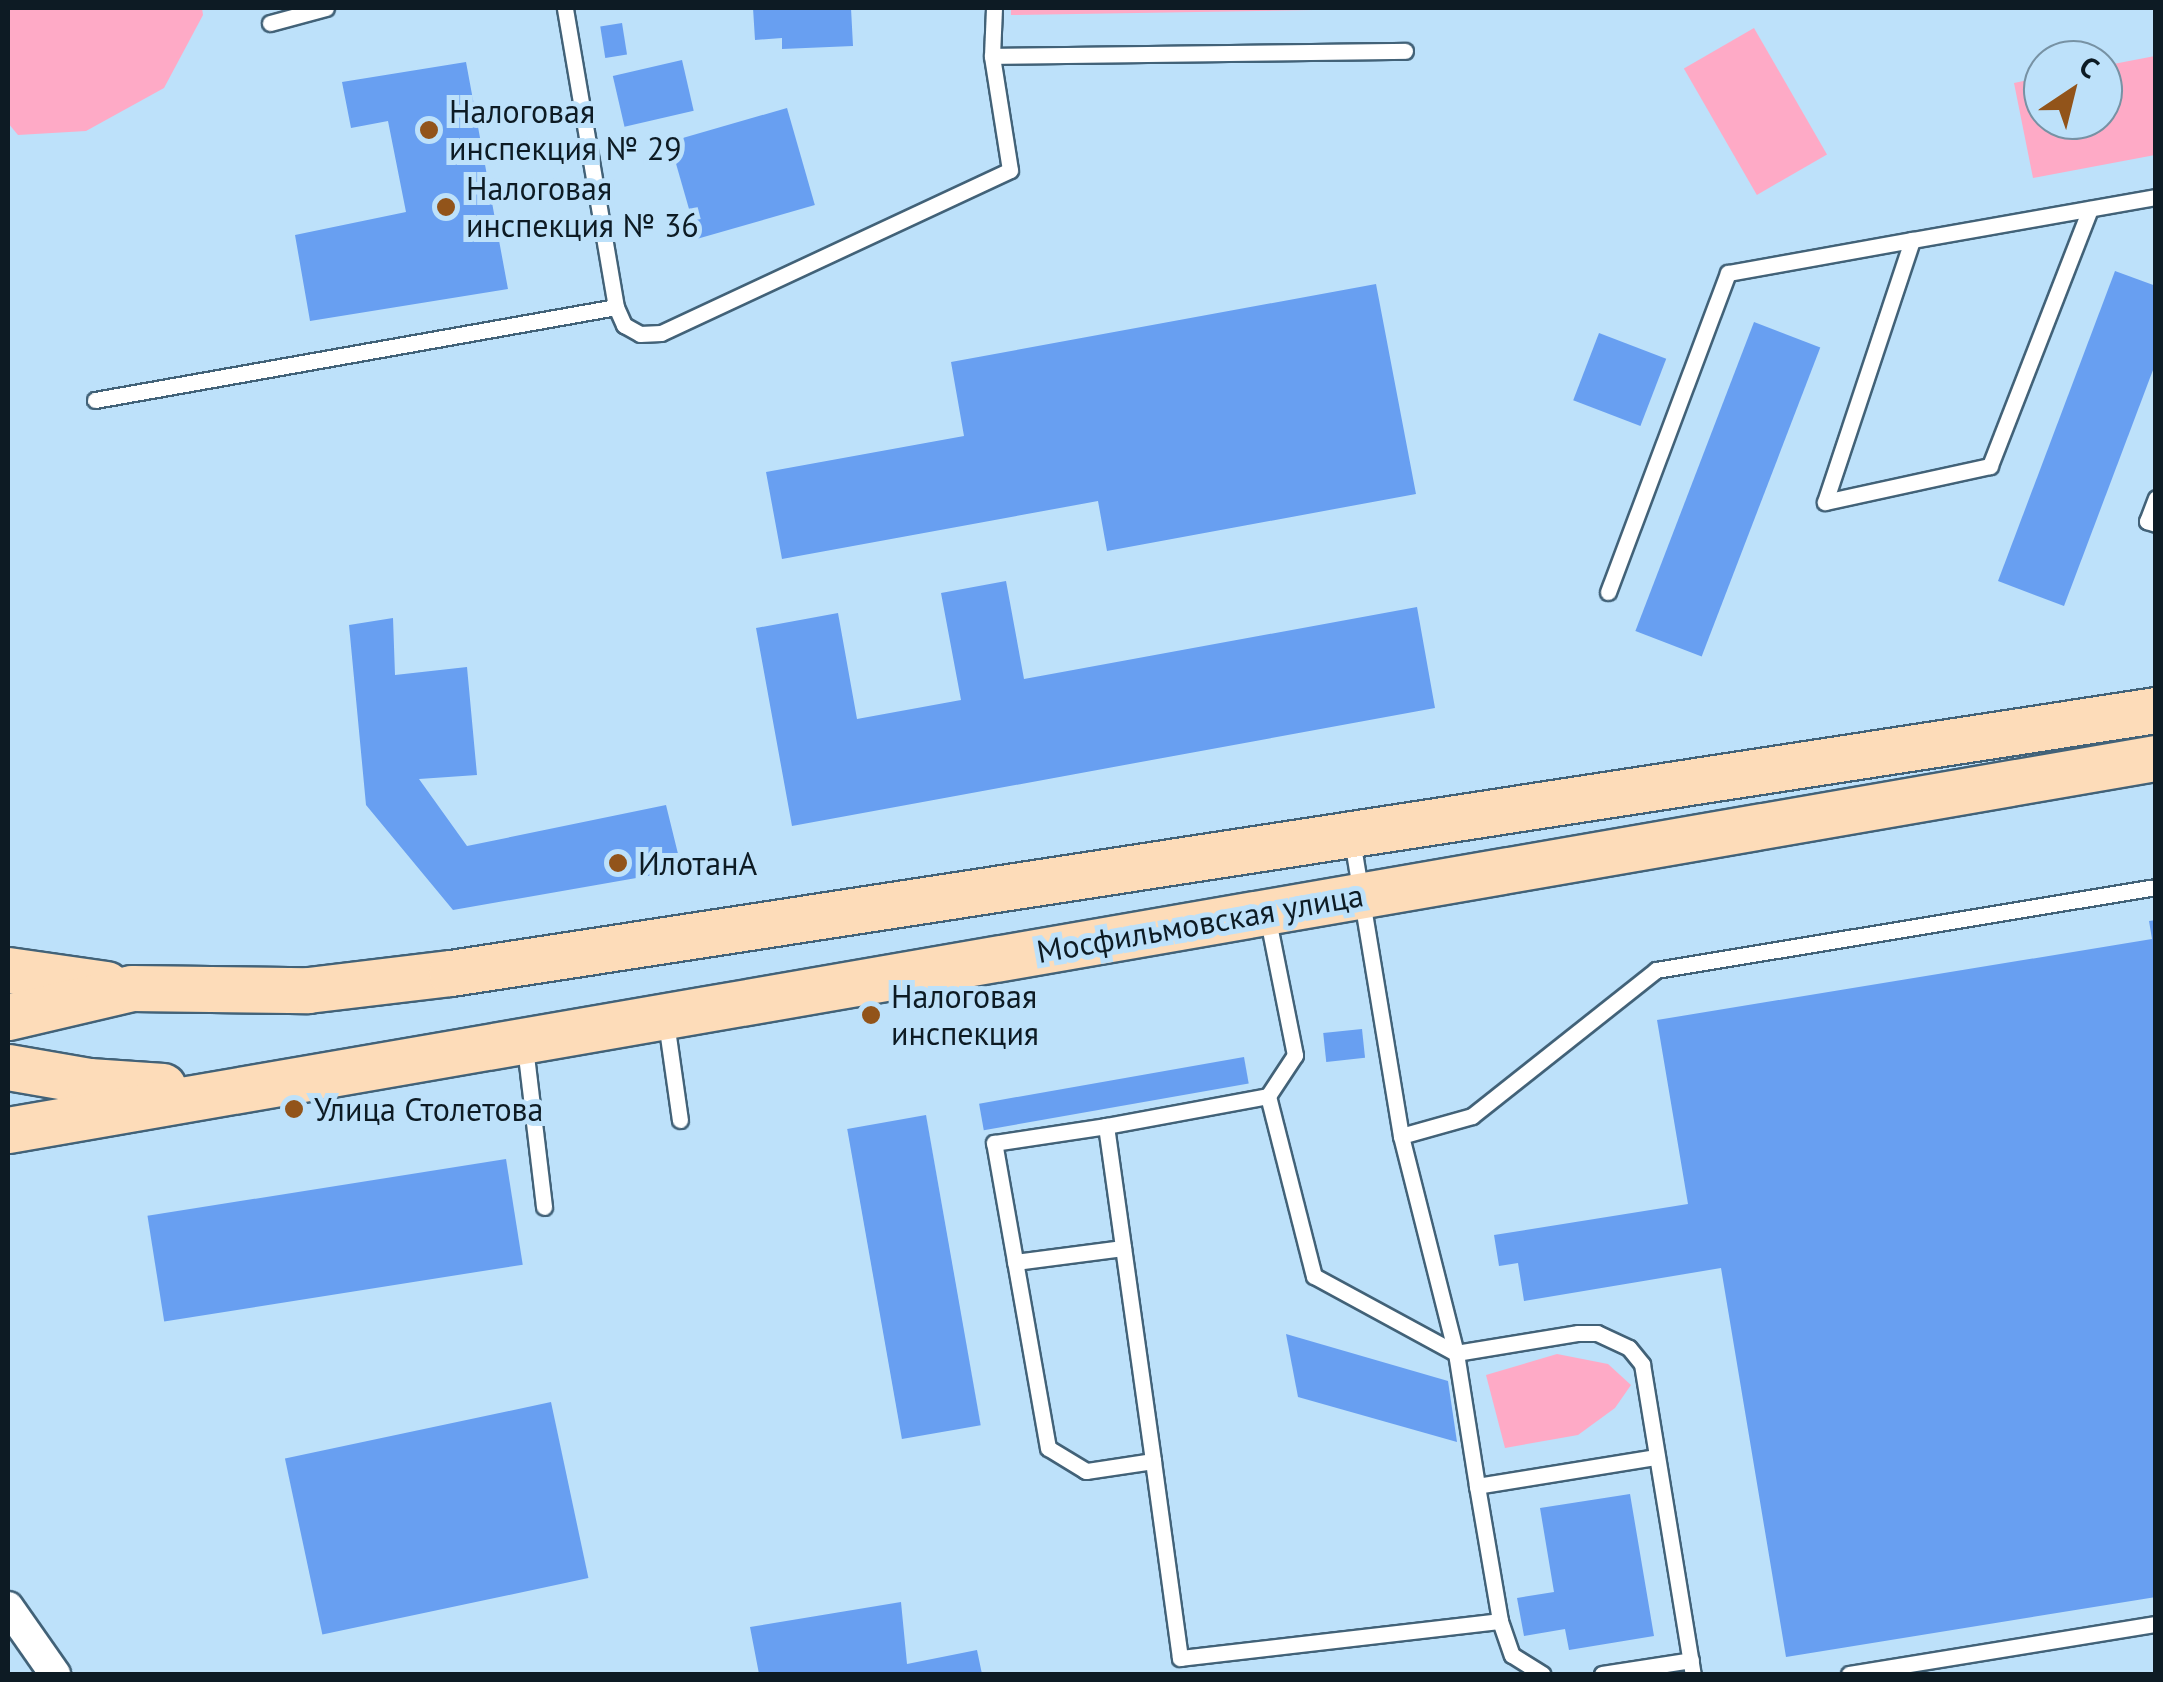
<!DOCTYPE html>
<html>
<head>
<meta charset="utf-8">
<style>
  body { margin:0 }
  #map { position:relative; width:2163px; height:1682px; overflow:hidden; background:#bde1fa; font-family:"PT Sans",sans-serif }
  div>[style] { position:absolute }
  .green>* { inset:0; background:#feaac6; transform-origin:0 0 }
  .building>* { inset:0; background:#689ff1; transform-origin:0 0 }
  .roads { filter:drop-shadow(2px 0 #426278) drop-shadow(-2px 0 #426278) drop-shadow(0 2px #426278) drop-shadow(0 -2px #426278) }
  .lane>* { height:15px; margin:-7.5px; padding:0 7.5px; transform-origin:7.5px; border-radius:7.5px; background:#fff }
  .street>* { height:30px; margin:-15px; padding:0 15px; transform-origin:15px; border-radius:15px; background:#fff }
  .secondary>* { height:45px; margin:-22.5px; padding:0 22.5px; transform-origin:22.5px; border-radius:22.5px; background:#fddcb9 }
  .dots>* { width:28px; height:28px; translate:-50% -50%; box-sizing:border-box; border:5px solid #bde1fa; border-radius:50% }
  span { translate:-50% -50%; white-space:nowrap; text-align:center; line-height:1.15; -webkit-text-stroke:10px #bde1fa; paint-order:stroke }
  .poi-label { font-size:32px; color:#0d1b24 }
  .left { translate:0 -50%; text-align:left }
  .street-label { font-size:32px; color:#0d1b24 }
  .frame { position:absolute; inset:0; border:10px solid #0d1b24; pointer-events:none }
  .north { position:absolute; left:2023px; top:40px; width:100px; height:100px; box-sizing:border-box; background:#bde1fa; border:2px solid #7792a4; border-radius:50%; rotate:35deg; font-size:28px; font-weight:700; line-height:40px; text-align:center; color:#0d1b24 }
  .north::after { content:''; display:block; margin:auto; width:35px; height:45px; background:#92541a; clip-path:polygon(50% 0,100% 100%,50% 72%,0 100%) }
</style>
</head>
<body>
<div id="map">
  <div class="green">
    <div style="clip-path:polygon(8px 8px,202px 8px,203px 15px,164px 88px,86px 131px,18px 135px,8px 123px)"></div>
    <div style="clip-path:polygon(1011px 8px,1429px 8px,1011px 15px)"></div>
    <div style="left:1754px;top:28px;width:146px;height:81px;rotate:60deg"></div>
    <div style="clip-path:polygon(2155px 56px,2155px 155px,2033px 178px,2014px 83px,2043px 77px,2043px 120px,2103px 120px,2103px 66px)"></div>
    <div style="clip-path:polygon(1557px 1354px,1608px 1364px,1631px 1385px,1615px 1408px,1578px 1435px,1505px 1448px,1486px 1375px)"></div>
  </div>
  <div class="building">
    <div style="clip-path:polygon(753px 8px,851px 8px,853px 46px,782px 49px,782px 38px,755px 40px)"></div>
    <div style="left:622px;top:23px;width:32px;height:22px;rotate:81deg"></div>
    <div style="left:682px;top:60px;width:52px;height:71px;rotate:77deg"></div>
    <div style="clip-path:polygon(466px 62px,508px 289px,310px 321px,295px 235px,406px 212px,388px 121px,351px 128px,342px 82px)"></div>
    <div style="left:787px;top:108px;width:101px;height:122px;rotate:74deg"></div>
    <div style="clip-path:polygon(2115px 271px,2156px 286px,2156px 362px,2064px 606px,1998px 581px)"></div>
    <div style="clip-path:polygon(1376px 284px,1416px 494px,1107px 551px,1098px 501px,782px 559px,766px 472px,964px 436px,951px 362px)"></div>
    <div style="left:1754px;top:322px;width:71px;height:331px;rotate:21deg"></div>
    <div style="left:1599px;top:333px;width:72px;height:72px;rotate:21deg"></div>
    <div style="clip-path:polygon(1006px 581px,1024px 679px,1417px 607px,1435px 708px,792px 826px,756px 628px,838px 613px,857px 719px,961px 700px,941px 593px)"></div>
    <div style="clip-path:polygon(393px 618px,395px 675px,467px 667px,477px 775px,419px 779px,467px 846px,666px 805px,682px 870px,453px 910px,366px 805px,349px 625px)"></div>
    <div style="clip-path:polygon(2156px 920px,2156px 1597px,1786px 1657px,1721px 1268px,1524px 1301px,1518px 1263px,1499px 1266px,1494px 1235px,1688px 1204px,1657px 1020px,2152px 939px,2149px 921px)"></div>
    <div style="left:1362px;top:1029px;width:29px;height:39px;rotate:84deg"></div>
    <div style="left:1244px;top:1057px;width:27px;height:269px;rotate:80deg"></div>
    <div style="left:926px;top:1115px;width:315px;height:80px;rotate:80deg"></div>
    <div style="left:506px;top:1159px;width:107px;height:363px;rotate:81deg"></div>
    <div style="clip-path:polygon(1286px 1334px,1448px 1381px,1457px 1442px,1298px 1397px)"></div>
    <div style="left:551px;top:1402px;width:180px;height:272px;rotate:78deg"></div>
    <div style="clip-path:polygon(1630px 1494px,1654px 1636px,1569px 1650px,1565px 1629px,1524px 1636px,1517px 1598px,1554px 1592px,1540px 1508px)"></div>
    <div style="clip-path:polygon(901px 1602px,907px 1664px,977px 1650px,982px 1674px,759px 1674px,750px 1627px)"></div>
  </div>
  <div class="roads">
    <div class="lane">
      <div style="left:994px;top:8px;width:48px;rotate:92.4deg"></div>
      <div style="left:992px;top:56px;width:413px;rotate:-0.7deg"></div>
      <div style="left:270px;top:23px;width:58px;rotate:-15deg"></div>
      <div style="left:2090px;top:209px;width:276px;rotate:111.3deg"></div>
      <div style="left:1990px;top:466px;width:169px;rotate:167.7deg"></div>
      <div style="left:1825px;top:502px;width:276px;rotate:-71.6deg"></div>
      <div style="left:1912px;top:240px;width:248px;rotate:-10deg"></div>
      <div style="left:616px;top:307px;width:20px;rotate:66deg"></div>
      <div style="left:624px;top:325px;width:18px;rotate:29deg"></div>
      <div style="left:640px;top:334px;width:21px;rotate:-3deg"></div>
      <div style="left:661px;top:333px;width:385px;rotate:-25deg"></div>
      <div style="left:1010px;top:170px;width:115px;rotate:-99deg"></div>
      <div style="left:95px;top:400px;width:529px;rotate:-10.12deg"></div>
      <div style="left:616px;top:307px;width:303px;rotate:-99.7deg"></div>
      <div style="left:2156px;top:498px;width:25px;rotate:111deg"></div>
      <div style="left:2147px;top:521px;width:9px;rotate:18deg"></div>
      <div style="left:1608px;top:592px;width:341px;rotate:-69.4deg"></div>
      <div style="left:1728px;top:273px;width:187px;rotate:-10.2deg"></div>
      <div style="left:1352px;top:840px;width:300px;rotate:80.6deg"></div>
      <div style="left:1401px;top:1136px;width:224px;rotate:75.8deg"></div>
      <div style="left:1456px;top:1353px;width:135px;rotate:81deg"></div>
      <div style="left:1477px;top:1486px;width:182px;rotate:-9.2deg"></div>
      <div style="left:1267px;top:915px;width:143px;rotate:78.7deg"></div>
      <div style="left:1295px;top:1055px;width:49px;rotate:123.4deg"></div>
      <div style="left:666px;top:1022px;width:99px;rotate:81.9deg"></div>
      <div style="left:525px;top:1047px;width:161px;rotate:83.2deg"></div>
      <div style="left:1106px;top:1126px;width:165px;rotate:-10.5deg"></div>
      <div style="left:1268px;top:1096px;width:186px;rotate:75.7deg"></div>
      <div style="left:1314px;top:1276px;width:162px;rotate:28.5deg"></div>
      <div style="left:1456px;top:1353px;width:124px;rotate:-9.3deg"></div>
      <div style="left:1578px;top:1333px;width:19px"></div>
      <div style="left:1597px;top:1333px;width:35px;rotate:25deg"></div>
      <div style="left:1629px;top:1348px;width:21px;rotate:51deg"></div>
      <div style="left:1642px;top:1364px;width:314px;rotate:80.7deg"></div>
      <div style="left:1401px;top:1136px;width:74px;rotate:-15.7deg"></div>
      <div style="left:1472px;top:1116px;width:235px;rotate:-38.4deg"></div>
      <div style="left:1656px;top:970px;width:507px;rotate:-9.43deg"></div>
      <div style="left:1015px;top:1262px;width:109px;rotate:-7.4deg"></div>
      <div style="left:1153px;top:1461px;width:68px;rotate:171.5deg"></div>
      <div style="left:1086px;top:1471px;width:44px;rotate:-148.8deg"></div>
      <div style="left:1048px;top:1448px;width:310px;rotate:-100deg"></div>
      <div style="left:994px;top:1143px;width:113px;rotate:-8.6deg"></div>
      <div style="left:1106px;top:1126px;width:338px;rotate:82deg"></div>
      <div style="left:1153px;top:1461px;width:199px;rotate:82.2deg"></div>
      <div style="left:1180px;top:1658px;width:322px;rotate:-6.6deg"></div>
      <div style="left:1477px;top:1486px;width:137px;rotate:80.3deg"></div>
      <div style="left:1500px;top:1621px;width:36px;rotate:71deg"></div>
      <div style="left:1512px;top:1655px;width:36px;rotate:32deg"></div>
      <div style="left:1602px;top:1674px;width:90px;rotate:-8.9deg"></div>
      <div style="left:1849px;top:1674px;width:311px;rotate:-9.3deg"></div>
    </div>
    <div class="street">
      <div style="left:8px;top:1607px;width:82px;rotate:55deg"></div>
    </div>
    <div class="secondary">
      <div style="left:8px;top:970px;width:99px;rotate:8.1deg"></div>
      <div style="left:8px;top:1017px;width:127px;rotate:-13.2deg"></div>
      <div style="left:132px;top:988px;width:176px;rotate:0.7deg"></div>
      <div style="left:308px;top:990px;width:144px;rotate:-6.8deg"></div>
      <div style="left:451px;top:973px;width:1725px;rotate:-8.77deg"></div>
      <div style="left:8px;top:1067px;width:82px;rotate:9.8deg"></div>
      <div style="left:89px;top:1081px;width:74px;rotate:3.9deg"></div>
      <div style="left:8px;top:1130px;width:2180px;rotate:-9.83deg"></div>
    </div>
  </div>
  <div class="dots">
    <div style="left:429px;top:130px;background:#92541a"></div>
    <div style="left:446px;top:207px;background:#92541a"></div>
    <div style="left:618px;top:863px;background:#92541a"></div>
    <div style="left:871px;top:1015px;background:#92541a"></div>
    <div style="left:294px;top:1109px;background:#92541a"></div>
  </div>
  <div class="poi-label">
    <span class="left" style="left:449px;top:130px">Налоговая<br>инспекция № 29</span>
    <span class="left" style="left:466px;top:207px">Налоговая<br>инспекция № 36</span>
    <span class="left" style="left:638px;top:863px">ИлотанА</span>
    <span class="left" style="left:891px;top:1015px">Налоговая<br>инспекция</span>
    <span class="left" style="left:314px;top:1109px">Улица Столетова</span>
  </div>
  <div class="street-label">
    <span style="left:1200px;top:923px;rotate:-10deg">Мосфильмовская улица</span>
  </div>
  <div class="frame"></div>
  <div class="north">С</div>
</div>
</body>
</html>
